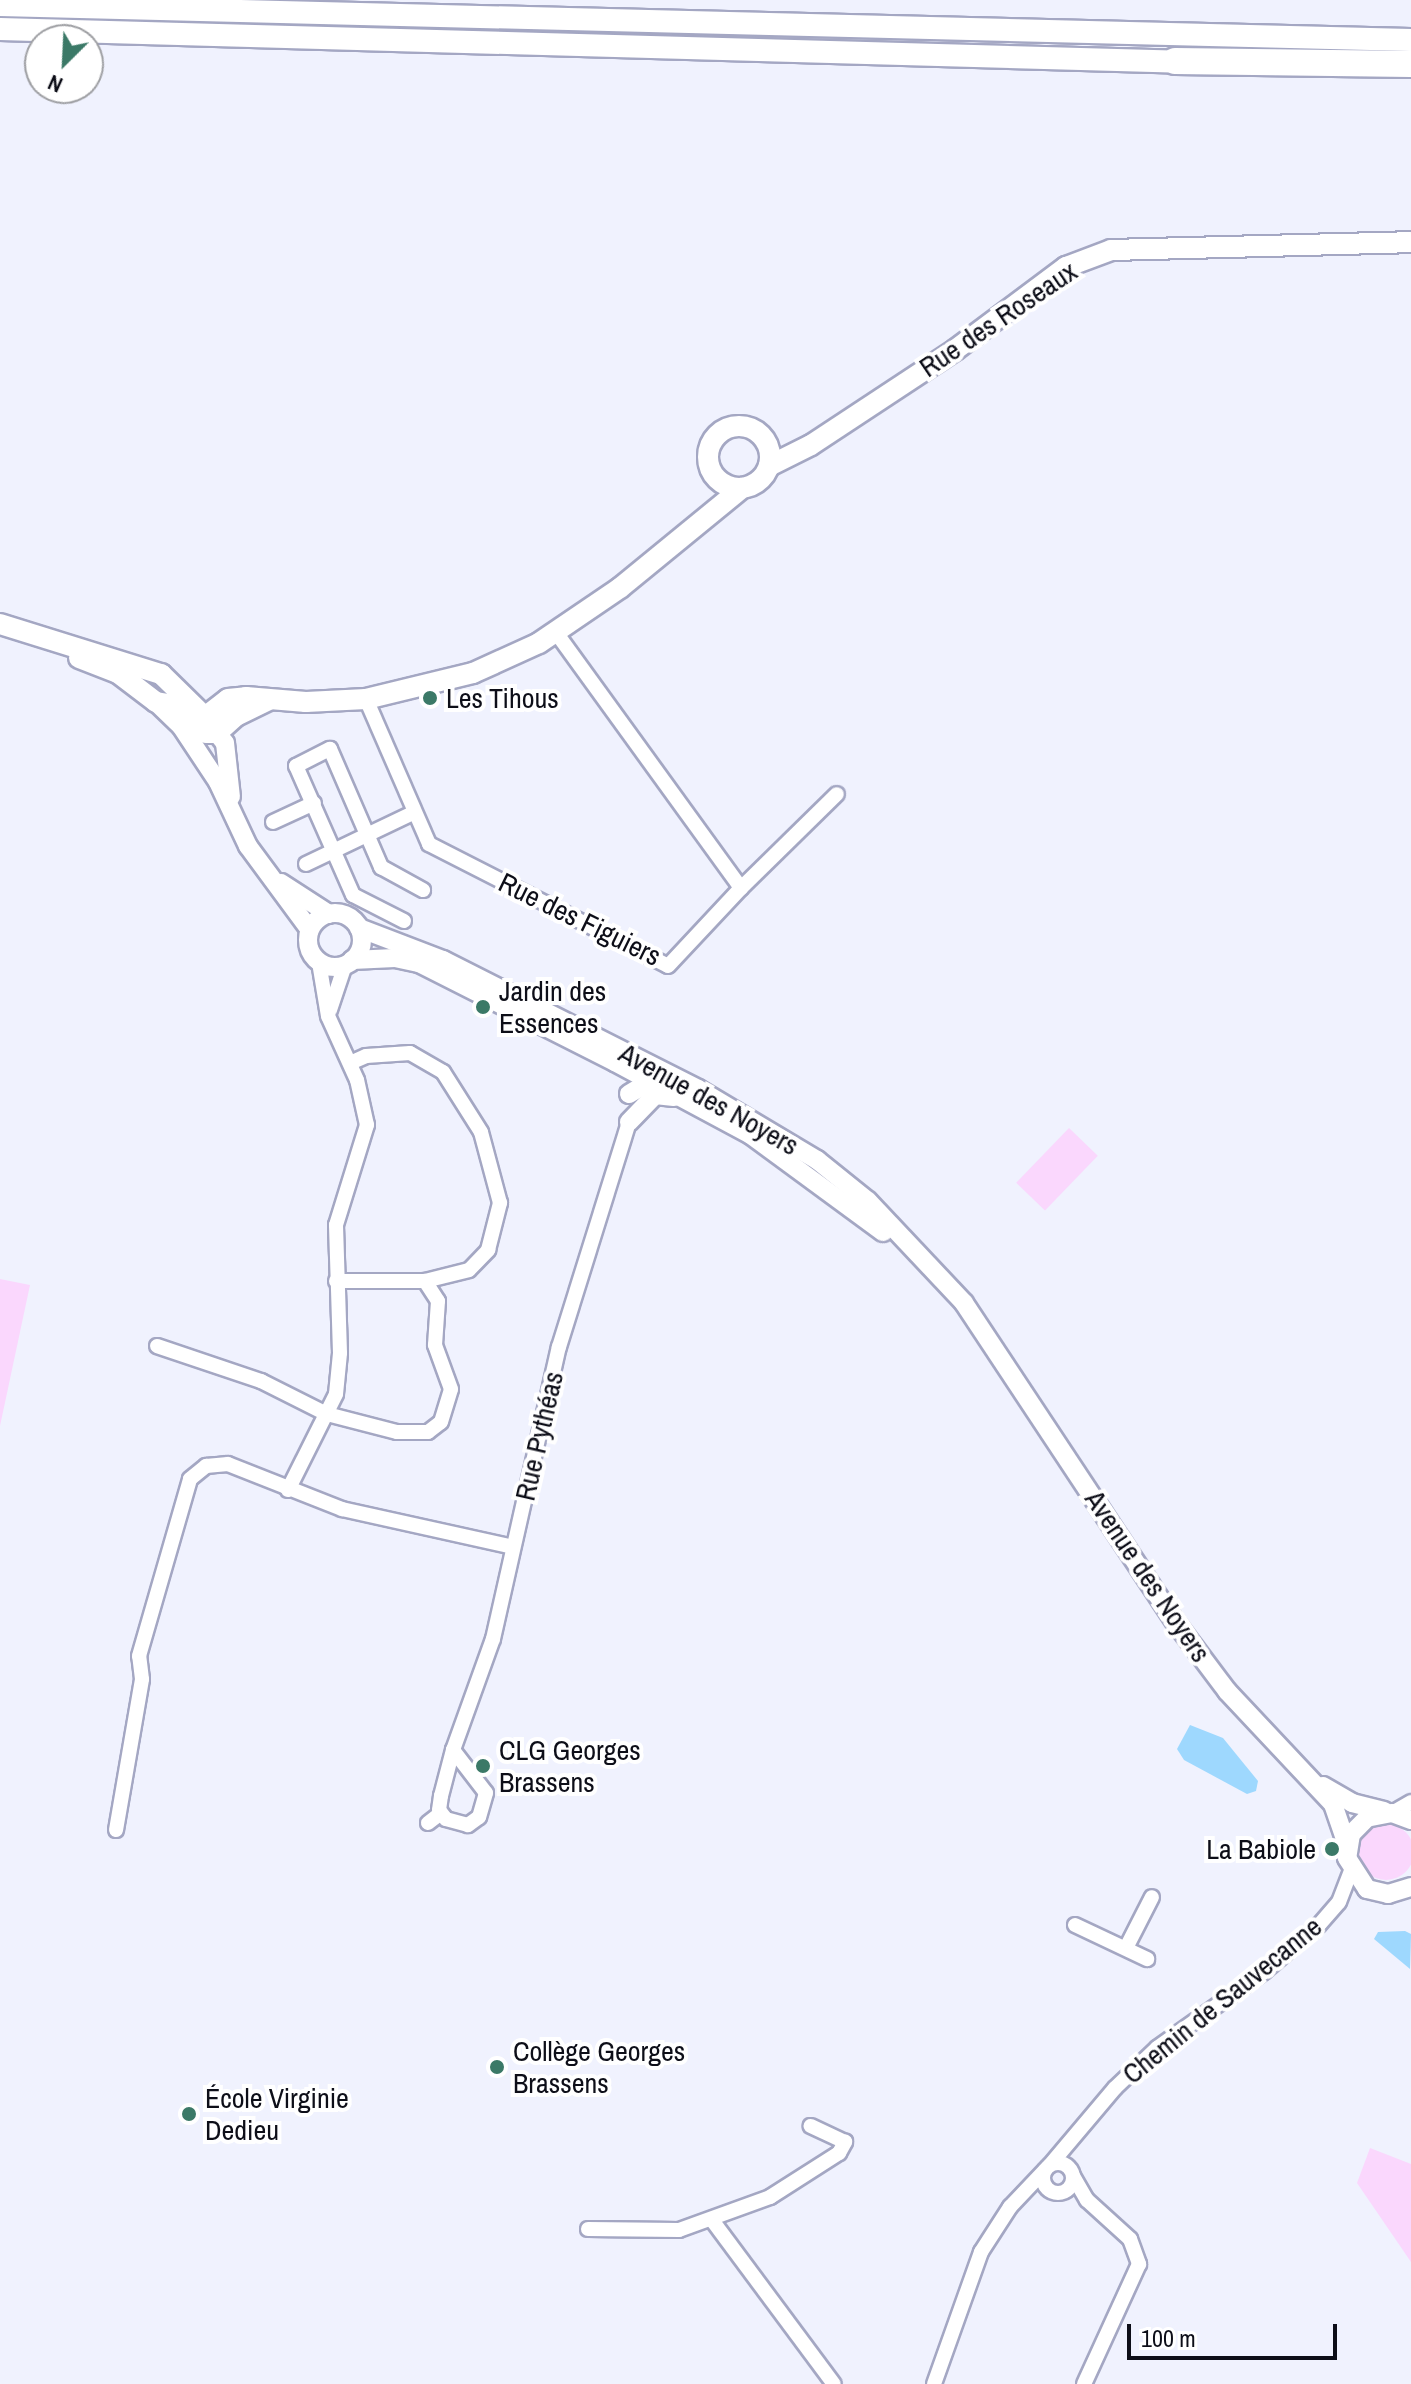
<!DOCTYPE html>
<html>
<head>
<meta charset="utf-8">
<style>
  body { margin:0 }
  #map { position:relative; width:1411px; height:2384px; overflow:hidden; background:#f0f2fe; font-family:"Archivo Narrow",sans-serif }
  div>[style] { position:absolute }
  .green>* { inset:0; background:#fad7fd; transform-origin:0 0 }
  .round { border-radius:50% }
  .water>* { inset:0; background:#9ed8fe }
  .roads { filter:drop-shadow(2px 0 #a4a7c3) drop-shadow(-2px 0 #a4a7c3) drop-shadow(0 2px #a4a7c3) drop-shadow(0 -2px #a4a7c3) }
  .minor>* { height:14px; margin:-7px; padding:0 7px; transform-origin:7px; border-radius:7px; background:#fff }
  .minor>.ring { margin:-7px; padding:0; box-sizing:content-box; background:none; border:14px solid #fff; border-radius:50% }
  .tertiary>* { height:18px; margin:-9px; padding:0 9px; transform-origin:9px; border-radius:9px; background:#fff }
  .tertiary>.ring { margin:-9px; padding:0; box-sizing:content-box; background:none; border:18px solid #fff; border-radius:50% }
  .secondary>* { height:20px; margin:-10px; padding:0 10px; transform-origin:10px; border-radius:10px; background:#fff }
  .secondary>.ring { margin:-10px; padding:0; box-sizing:content-box; background:none; border:20px solid #fff; border-radius:50% }
  .trunk>* { height:22px; margin:-11px; padding:0 11px; transform-origin:11px; border-radius:11px; background:#fff }
  .motorway>* { height:26px; margin:-13px; padding:0 13px; transform-origin:13px; border-radius:13px; background:#fff }
  .dots>* { width:22px; height:22px; translate:-50% -50%; box-sizing:border-box; border:4px solid #fff; border-radius:50% }
  span { translate:-50% -50%; white-space:nowrap; text-align:center; line-height:1.15; -webkit-text-stroke:8px #fff; paint-order:stroke }
  .street-label { font-size:28px; color:#0d0e18 }
  .poi-label { font-size:28px; color:#0d0e18 }
  .left { translate:0 -50%; text-align:left }
  .right { translate:-100% -50%; text-align:right }
  .north { position:absolute; left:24px; top:24px; width:80px; height:80px; box-sizing:border-box; background:#fff; border:2px solid #9e9fa3; border-radius:50%; rotate:204deg; font-size:22px; font-weight:700; line-height:32px; text-align:center; color:#0d0e18 }
  .north::after { content:''; display:block; margin:auto; width:28px; height:36px; background:#3b7967; clip-path:polygon(50% 0,100% 100%,50% 72%,0 100%) }
  .scale { position:absolute; left:1127px; top:2324px; width:210px; height:36px; box-sizing:border-box; border:4px solid #0d0e18; border-top:0; padding-left:10px; font-size:24px; line-height:28px; white-space:nowrap; color:#0d0e18; -webkit-text-stroke:6px #fff; paint-order:stroke }
</style>
</head>
<body>
<div id="map">
  <div class="green">
    <div style="left:1069px;top:1128px;width:40px;height:76px;rotate:44deg"></div>
    <div style="clip-path:polygon(0 1279px,30px 1285px,0 1426px)"></div>
    <div class="round" style="left:1358px;top:1824px;width:56px;height:56px"></div>
    <div style="clip-path:polygon(1370px 2148px,1411px 2164px,1411px 2262px,1357px 2183px)"></div>
  </div>
  <div class="water">
    <div style="clip-path:polygon(1190px 1725px,1223px 1738px,1258px 1781px,1256px 1791px,1247px 1794px,1184px 1760px,1177px 1749px)"></div>
    <div style="clip-path:polygon(1405px 1931px,1411px 1934px,1410px 1969px,1374px 1939px,1378px 1932px)"></div>
  </div>
  <div class="roads">
    <div class="minor">
      <div style="left:366px;top:699px;width:158px;rotate:66.5deg"></div>
      <div style="left:429px;top:844px;width:268px;rotate:27deg"></div>
      <div style="left:668px;top:966px;width:107px;rotate:-46.9deg"></div>
      <div style="left:741px;top:888px;width:316px;rotate:-125.9deg"></div>
      <div style="left:273px;top:822px;width:45px;rotate:-24.9deg"></div>
      <div style="left:306px;top:864px;width:119px;rotate:-25.5deg"></div>
      <div style="left:741px;top:888px;width:134px;rotate:-44.4deg"></div>
      <div style="left:404px;top:921px;width:57px;rotate:-153deg"></div>
      <div style="left:353px;top:895px;width:141px;rotate:-113.8deg"></div>
      <div style="left:296px;top:766px;width:38px;rotate:-27deg"></div>
      <div style="left:330px;top:749px;width:129px;rotate:66.6deg"></div>
      <div style="left:381px;top:867px;width:48px;rotate:28.7deg"></div>
      <div style="left:330px;top:1010px;width:47px;rotate:-71.6deg"></div>
      <div style="left:336px;top:1281px;width:89px"></div>
      <div style="left:425px;top:1281px;width:45px;rotate:-14deg"></div>
      <div style="left:469px;top:1270px;width:28px;rotate:-46deg"></div>
      <div style="left:488px;top:1250px;width:49px;rotate:-75.7deg"></div>
      <div style="left:500px;top:1203px;width:73px;rotate:-105deg"></div>
      <div style="left:481px;top:1132px;width:71px;rotate:-122.3deg"></div>
      <div style="left:443px;top:1072px;width:38px;rotate:-150deg"></div>
      <div style="left:410px;top:1053px;width:44px;rotate:176.1deg"></div>
      <div style="left:366px;top:1056px;width:17px;rotate:156deg"></div>
      <div style="left:157px;top:1346px;width:110px;rotate:18.6deg"></div>
      <div style="left:261px;top:1381px;width:74px;rotate:26.6deg"></div>
      <div style="left:327px;top:1414px;width:72px;rotate:14.4deg"></div>
      <div style="left:397px;top:1432px;width:31px"></div>
      <div style="left:428px;top:1432px;width:16px;rotate:-38deg"></div>
      <div style="left:441px;top:1422px;width:34px;rotate:-73deg"></div>
      <div style="left:451px;top:1389px;width:47px;rotate:-110deg"></div>
      <div style="left:435px;top:1345px;width:44px;rotate:-86.1deg"></div>
      <div style="left:438px;top:1301px;width:24px;rotate:-123deg"></div>
      <div style="left:288px;top:1490px;width:107px;rotate:-63.4deg"></div>
      <div style="left:336px;top:1394px;width:41px;rotate:-84.4deg"></div>
      <div style="left:340px;top:1353px;width:128px;rotate:-91.8deg"></div>
      <div style="left:336px;top:1225px;width:105px;rotate:-72.8deg"></div>
      <div style="left:367px;top:1125px;width:46px;rotate:-102.5deg"></div>
      <div style="left:357px;top:1080px;width:70px;rotate:-114.4deg"></div>
      <div style="left:328px;top:1016px;width:55px;rotate:-99.5deg"></div>
      <div style="left:453px;top:1750px;width:54px;rotate:52.5deg"></div>
      <div style="left:486px;top:1793px;width:25px;rotate:106deg"></div>
      <div style="left:479px;top:1817px;width:14px;rotate:144deg"></div>
      <div style="left:468px;top:1825px;width:23px;rotate:-165deg"></div>
      <div style="left:446px;top:1819px;width:11px;rotate:-128deg"></div>
      <div style="left:439px;top:1810px;width:14px;rotate:-82deg"></div>
      <div style="left:441px;top:1796px;width:48px;rotate:-75.4deg"></div>
      <div style="left:453px;top:1750px;width:118px;rotate:-70.2deg"></div>
      <div style="left:493px;top:1639px;width:299px;rotate:-77.3deg"></div>
      <div style="left:559px;top:1347px;width:236px;rotate:-72.7deg"></div>
      <div style="left:1392px;top:1813px;width:22px;rotate:-30deg"></div>
      <div style="left:428px;top:1823px;width:16px;rotate:-38deg"></div>
      <div style="left:116px;top:1830px;width:153px;rotate:-80.2deg"></div>
      <div style="left:142px;top:1679px;width:23px;rotate:-97deg"></div>
      <div style="left:139px;top:1656px;width:184px;rotate:-73.9deg"></div>
      <div style="left:190px;top:1479px;width:21px;rotate:-39deg"></div>
      <div style="left:206px;top:1466px;width:22px;rotate:-5deg"></div>
      <div style="left:228px;top:1464px;width:123px;rotate:21.5deg"></div>
      <div style="left:342px;top:1509px;width:175px;rotate:12.5deg"></div>
      <div style="left:1075px;top:1925px;width:80px;rotate:25.3deg"></div>
      <div style="left:1126px;top:1948px;width:57px;rotate:-63deg"></div>
      <div class="ring" style="left:1043px;top:2163px;width:16px;height:16px"></div>
      <div style="left:1050px;top:2165px;width:101px;rotate:-49.8deg"></div>
      <div style="left:1115px;top:2088px;width:58px;rotate:-43.6deg"></div>
      <div style="left:1157px;top:2048px;width:131px;rotate:-35.4deg"></div>
      <div style="left:1264px;top:1972px;width:72px;rotate:-40.5deg"></div>
      <div style="left:1319px;top:1925px;width:30px;rotate:-49deg"></div>
      <div style="left:1339px;top:1902px;width:33px;rotate:-69deg"></div>
      <div style="left:1073px;top:2176px;width:28px;rotate:60deg"></div>
      <div style="left:1087px;top:2200px;width:58px;rotate:42.2deg"></div>
      <div style="left:1130px;top:2239px;width:27px;rotate:70deg"></div>
      <div style="left:1139px;top:2264px;width:132px;rotate:114.6deg"></div>
      <div style="left:712px;top:2220px;width:204px;rotate:53.4deg"></div>
      <div style="left:588px;top:2229px;width:91px;rotate:0.6deg"></div>
      <div style="left:679px;top:2230px;width:97px;rotate:-19.9deg"></div>
      <div style="left:770px;top:2197px;width:82px;rotate:-32.5deg"></div>
      <div style="left:839px;top:2153px;width:13px;rotate:-61deg"></div>
      <div style="left:845px;top:2142px;width:38px;rotate:-155deg"></div>
      <div style="left:934px;top:2384px;width:140px;rotate:-70.4deg"></div>
      <div style="left:981px;top:2252px;width:54px;rotate:-57.2deg"></div>
      <div style="left:1010px;top:2207px;width:51px;rotate:-46.6deg"></div>
    </div>
    <div class="tertiary">
      <div style="left:156px;top:702px;width:35px;rotate:44deg"></div>
      <div style="left:181px;top:726px;width:67px;rotate:56.5deg"></div>
      <div style="left:218px;top:782px;width:71px;rotate:64.9deg"></div>
      <div style="left:248px;top:846px;width:104px;rotate:53.6deg"></div>
      <div style="left:210px;top:724px;width:24px;rotate:52deg"></div>
      <div style="left:225px;top:743px;width:54px;rotate:83.7deg"></div>
      <div style="left:281px;top:883px;width:57px;rotate:32.9deg"></div>
      <div class="ring" style="left:308px;top:913px;width:36px;height:36px"></div>
      <div style="left:359px;top:928px;width:90px;rotate:20.9deg"></div>
      <div style="left:443px;top:960px;width:286px;rotate:26.8deg"></div>
      <div style="left:698px;top:1089px;width:139px;rotate:30.8deg"></div>
      <div style="left:817px;top:1160px;width:65px;rotate:38.8deg"></div>
      <div style="left:868px;top:1201px;width:140px;rotate:46.7deg"></div>
      <div style="left:964px;top:1303px;width:384px;rotate:56.5deg"></div>
      <div style="left:1176px;top:1623px;width:85px;rotate:53.1deg"></div>
      <div style="left:1227px;top:1691px;width:155px;rotate:46.8deg"></div>
      <div style="left:1333px;top:1804px;width:43px;rotate:71.1deg"></div>
      <div style="left:352px;top:960px;width:43px;rotate:-2.7deg"></div>
      <div style="left:395px;top:958px;width:25px;rotate:12deg"></div>
      <div style="left:419px;top:963px;width:220px;rotate:26.8deg"></div>
      <div style="left:615px;top:1062px;width:154px;rotate:28.2deg"></div>
      <div style="left:751px;top:1135px;width:164px;rotate:36.3deg"></div>
      <div style="left:629px;top:1094px;width:31px;rotate:-31deg"></div>
      <div style="left:629px;top:1122px;width:37px;rotate:-46deg"></div>
      <div style="left:655px;top:1095px;width:19px;rotate:6deg"></div>
      <div style="left:1323px;top:1786px;width:34px;rotate:30deg"></div>
      <div style="left:1352px;top:1803px;width:33px;rotate:14deg"></div>
      <div style="left:1411px;top:1820px;width:20px;rotate:-160deg"></div>
      <div style="left:1392px;top:1813px;width:25px;rotate:169deg"></div>
      <div style="left:1367px;top:1818px;width:23px;rotate:135deg"></div>
      <div style="left:1351px;top:1834px;width:24px;rotate:99deg"></div>
      <div style="left:1347px;top:1858px;width:37px;rotate:57deg"></div>
      <div style="left:1367px;top:1889px;width:22px;rotate:13deg"></div>
      <div style="left:1388px;top:1894px;width:24px;rotate:-17deg"></div>
    </div>
    <div class="secondary">
      <div class="ring" style="left:708px;top:426px;width:42px;height:42px"></div>
      <div style="left:769px;top:466px;width:47px;rotate:-26.6deg"></div>
      <div style="left:811px;top:445px;width:173px;rotate:-33.4deg"></div>
      <div style="left:955px;top:350px;width:139px;rotate:-36.8deg"></div>
      <div style="left:1066px;top:267px;width:48px;rotate:-20.7deg"></div>
      <div style="left:1111px;top:250px;width:300px;rotate:-1.5deg"></div>
      <div style="left:0;top:624px;width:169px;rotate:17.3deg"></div>
      <div style="left:161px;top:674px;width:62px;rotate:44.3deg"></div>
      <div style="left:205px;top:717px;width:29px;rotate:-38deg"></div>
      <div style="left:228px;top:699px;width:18px;rotate:-6deg"></div>
      <div style="left:246px;top:697px;width:60px;rotate:4.8deg"></div>
      <div style="left:306px;top:702px;width:60px;rotate:-2.9deg"></div>
      <div style="left:366px;top:699px;width:110px;rotate:-13.7deg"></div>
      <div style="left:473px;top:673px;width:72px;rotate:-24.4deg"></div>
      <div style="left:539px;top:643px;width:98px;rotate:-34.2deg"></div>
      <div style="left:620px;top:588px;width:158px;rotate:-39.3deg"></div>
      <div style="left:79px;top:658px;width:42px;rotate:21deg"></div>
      <div style="left:118px;top:673px;width:48px;rotate:37.3deg"></div>
      <div style="left:156px;top:702px;width:17px;rotate:10deg"></div>
      <div style="left:173px;top:705px;width:43px;rotate:40.3deg"></div>
      <div style="left:206px;top:733px;width:11px"></div>
      <div style="left:217px;top:733px;width:25px;rotate:-42deg"></div>
      <div style="left:236px;top:716px;width:37px;rotate:-26deg"></div>
    </div>
    <div class="trunk">
      <div style="left:0;top:5px;width:1411px;rotate:1.42deg"></div>
      <div style="left:0;top:29px;width:1190px;rotate:1.59deg"></div>
    </div>
    <div class="motorway">
      <div style="left:1175px;top:61px;width:236px;rotate:0.7deg"></div>
    </div>
  </div>
  <div class="dots">
    <div style="left:430px;top:698px;background:#3b7967"></div>
    <div style="left:483px;top:1007px;background:#3b7967"></div>
    <div style="left:483px;top:1766px;background:#3b7967"></div>
    <div style="left:1332px;top:1849px;background:#3b7967"></div>
    <div style="left:497px;top:2067px;background:#3b7967"></div>
    <div style="left:189px;top:2114px;background:#3b7967"></div>
  </div>
  <div class="street-label">
    <span style="left:998px;top:319px;rotate:-34deg">Rue des Roseaux</span>
    <span style="left:580px;top:919px;rotate:26deg">Rue des Figuiers</span>
    <span style="left:709px;top:1099px;rotate:29deg">Avenue des Noyers</span>
    <span style="left:539px;top:1436px;rotate:-77deg">Rue Pythéas</span>
    <span style="left:1148px;top:1576px;rotate:56deg">Avenue des Noyers</span>
    <span style="left:1222px;top:2000px;rotate:-39deg">Chemin de Sauvecanne</span>
  </div>
  <div class="poi-label">
    <span class="left" style="left:446px;top:698px">Les Tihous</span>
    <span class="left" style="left:499px;top:1007px">Jardin des<br>Essences</span>
    <span class="left" style="left:499px;top:1766px">CLG Georges<br>Brassens</span>
    <span class="right" style="left:1316px;top:1849px">La Babiole</span>
    <span class="left" style="left:513px;top:2067px">Collège Georges<br>Brassens</span>
    <span class="left" style="left:205px;top:2114px">École Virginie<br>Dedieu</span>
  </div>
  <div class="north">N</div>
  <div class="scale">100 m</div>
</div>
</body>
</html>
